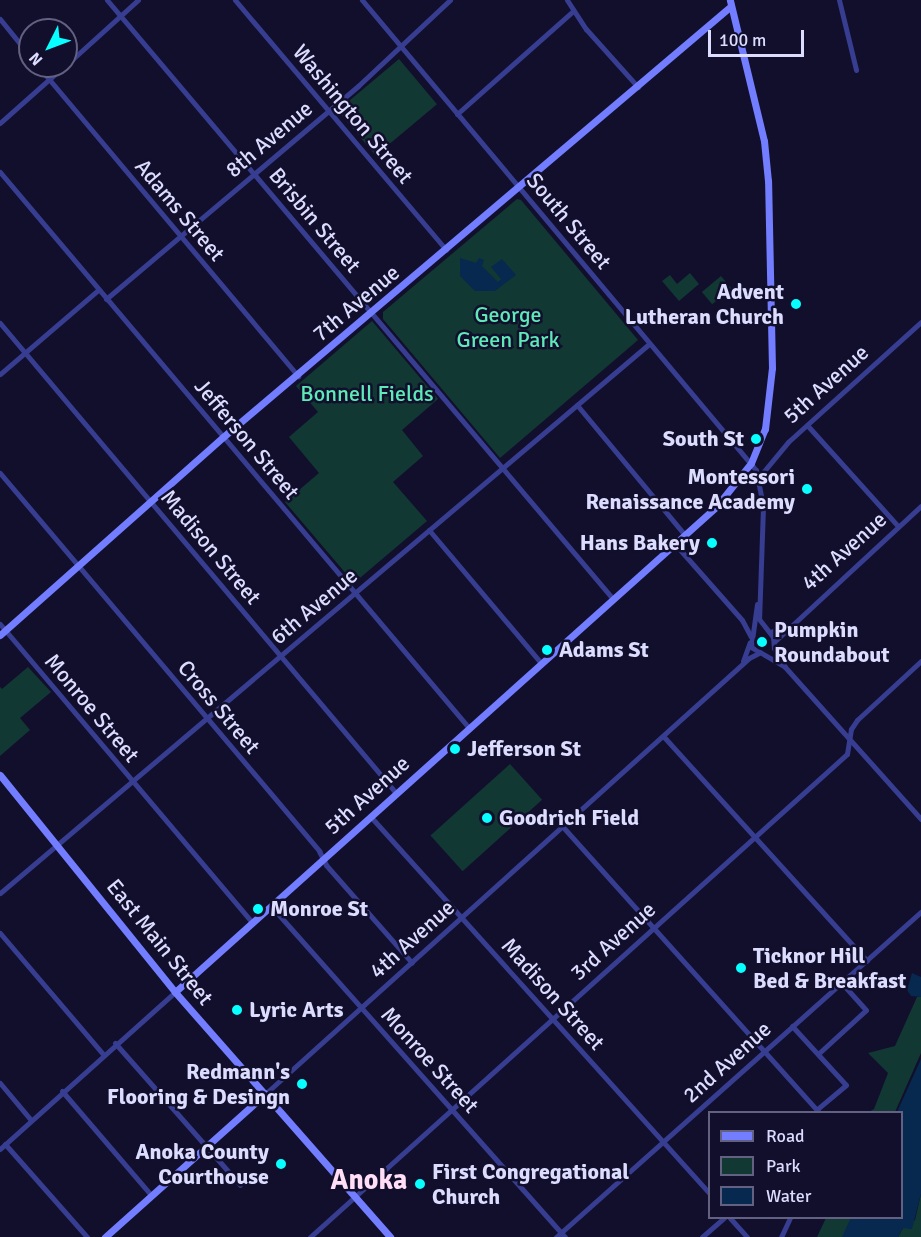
<!DOCTYPE html>
<html>
<head>
<meta charset="utf-8">
<style>
  body { margin:0 }
  #map { position:relative; width:921px; height:1237px; overflow:hidden; background:#120f2d; font-family:Signika,sans-serif }
  div>[style] { position:absolute }
  .green>* { inset:0; background:#123833; transform-origin:0 0 }
  .water>* { inset:0; background:#07284f }
  .street>* { height:5px; margin:-2.5px; padding:0 2.5px; transform-origin:2.5px; border-radius:2.5px; background:#373d90 }
  .secondary>* { height:7px; margin:-3.5px; padding:0 3.5px; transform-origin:3.5px; border-radius:3.5px; background:#737dff }
  .dots>* { width:16px; height:16px; translate:-50% -50%; box-sizing:border-box; border:3px solid #120f2d; border-radius:50% }
  span { translate:-50% -50%; white-space:nowrap; text-align:center; line-height:1.15; -webkit-text-stroke:5px #120f2d; paint-order:stroke }
  .street-label { font-size:22px; color:#dcdcff }
  .poi-label { font-size:22px; color:#dcdcff; font-weight:700 }
  .right { translate:-100% -50%; text-align:right }
  .left { translate:0 -50%; text-align:left }
  .park-label { font-size:22px; color:#5deab8 }
  .district-label { font-size:28px; color:#ffdef6; font-weight:700 }
  .legend { position:absolute; left:708px; top:1111px; width:195px; height:108px; box-sizing:border-box; background:#120f2d; border:2px solid #636181; margin:0; padding:8px 10px; list-style:none; font-size:18px; color:#dcdcff }
  .legend li { display:flex; align-items:center; gap:12px; height:30px }
  .legend b { width:30px; border:2px solid #636181 }
  .north { position:absolute; left:18px; top:18px; width:60px; height:60px; box-sizing:border-box; background:#120f2d; border:2px solid #636181; border-radius:50%; rotate:228deg; font-size:16px; font-weight:700; line-height:24px; text-align:center; color:#dcdcff }
  .north::after { content:''; display:block; margin:auto; width:21px; height:27px; background:#08ffff; clip-path:polygon(50% 0,100% 100%,50% 72%,0 100%) }
  .scale { position:absolute; left:708px; top:30px; width:96px; height:27px; box-sizing:border-box; border:3px solid #dcdcff; border-top:0; padding-left:8px; font-size:18px; line-height:21px; white-space:nowrap; color:#dcdcff; -webkit-text-stroke:4px #120f2d; paint-order:stroke }
</style>
</head>
<body>
<div id="map">
  <div class="green">
    <div style="left:399px;top:59px;width:59px;height:80px;rotate:50deg"></div>
    <div style="clip-path:polygon(517px 199px,521px 200px,638px 340px,500px 458px,383px 319px,383px 312px)"></div>
    <div style="clip-path:polygon(690px 273px,699px 284px,679px 301px,662px 281px,670px 275px,677px 284px)"></div>
    <div style="left:721px;top:276px;width:16px;height:25px;rotate:50deg"></div>
    <div style="clip-path:polygon(372px 321px,438px 399px,402px 430px,423px 456px,393px 482px,427px 521px,354px 583px,285px 502px,319px 473px,289px 437px,318px 412px,296px 386px)"></div>
    <div style="clip-path:polygon(28px 667px,51px 692px,20px 718px,30px 730px,0 756px,0 687px,2px 689px)"></div>
    <div style="left:510px;top:764px;width:48px;height:107px;rotate:48deg"></div>
    <div style="clip-path:polygon(917px 997px,921px 997px,921px 1053px,895px 1112px,869px 1112px,874px 1109px,888px 1073px,868px 1053px,895px 1046px)"></div>
    <div style="clip-path:polygon(921px 1194px,921px 1237px,898px 1237px,903px 1228px,915px 1220px)"></div>
    <div style="clip-path:polygon(826px 1218px,851px 1218px,843px 1237px,817px 1237px)"></div>
  </div>
  <div class="water">
    <div style="clip-path:polygon(460px 258px,476px 263px,479px 258px,484px 260px,482px 266px,498px 282px,501px 279px,491px 267px,502px 259px,516px 275px,495px 291px,475px 291px,460px 276px)"></div>
    <div style="clip-path:polygon(912px 973px,921px 977px,921px 997px,911px 996px,907px 990px)"></div>
    <div style="clip-path:polygon(921px 1059px,921px 1194px,912px 1229px,903px 1228px,898px 1237px,842px 1237px,851px 1218px,902px 1218px,902px 1112px,897px 1112px)"></div>
  </div>
  <div class="street">
    <div style="left:107px;top:0;width:784px;rotate:49.81deg"></div>
    <div style="left:235px;top:0;width:327px;rotate:49.8deg"></div>
    <div style="left:362px;top:0;width:613px;rotate:50.03deg"></div>
    <div style="left:756px;top:470px;width:38px;rotate:79deg"></div>
    <div style="left:763px;top:507px;width:112px;rotate:92deg"></div>
    <div style="left:759px;top:619px;width:23px;rotate:52deg"></div>
    <div style="left:773px;top:637px;width:11px;rotate:85deg"></div>
    <div style="left:774px;top:648px;width:22px;rotate:60deg"></div>
    <div style="left:567px;top:0;width:35px;rotate:57deg"></div>
    <div style="left:586px;top:29px;width:78px;rotate:48.1deg"></div>
    <div style="left:839px;top:0;width:72px;rotate:76.3deg"></div>
    <div style="left:0;top:19px;width:48px;rotate:51deg"></div>
    <div style="left:66px;top:65px;width:97px;rotate:-42.1deg"></div>
    <div style="left:38px;top:66px;width:405px;rotate:50deg"></div>
    <div style="left:457px;top:114px;width:155px;rotate:-41.6deg"></div>
    <div style="left:0;top:123px;width:86px;rotate:-41.7deg"></div>
    <div style="left:0;top:172px;width:727px;rotate:49.85deg"></div>
    <div style="left:106px;top:299px;width:330px;rotate:-40.2deg"></div>
    <div style="left:358px;top:86px;width:126px;rotate:-43.1deg"></div>
    <div style="left:0;top:323px;width:615px;rotate:49.88deg"></div>
    <div style="left:0;top:374px;width:129px;rotate:-40.6deg"></div>
    <div style="left:577px;top:405px;width:169px;rotate:50.3deg"></div>
    <div style="left:807px;top:425px;width:136px;rotate:48deg"></div>
    <div style="left:0;top:473px;width:495px;rotate:49.8deg"></div>
    <div style="left:319px;top:851px;width:16px;rotate:63deg"></div>
    <div style="left:326px;top:865px;width:130px;rotate:48.7deg"></div>
    <div style="left:760px;top:476px;width:44px;rotate:-50.5deg"></div>
    <div style="left:788px;top:442px;width:179px;rotate:-42.1deg"></div>
    <div style="left:429px;top:530px;width:174px;rotate:49.9deg"></div>
    <div style="left:675px;top:544px;width:101px;rotate:48.6deg"></div>
    <div style="left:742px;top:620px;width:19px;rotate:62deg"></div>
    <div style="left:757px;top:604px;width:43px;rotate:97.9deg"></div>
    <div style="left:751px;top:647px;width:39px;rotate:30deg"></div>
    <div style="left:785px;top:667px;width:204px;rotate:48.2deg"></div>
    <div style="left:0;top:624px;width:390px;rotate:49.8deg"></div>
    <div style="left:770px;top:632px;width:18px;rotate:-19deg"></div>
    <div style="left:774px;top:642px;width:200px;rotate:-42.8deg"></div>
    <div style="left:743px;top:661px;width:20px;rotate:-70deg"></div>
    <div style="left:664px;top:737px;width:302px;rotate:47.8deg"></div>
    <div style="left:370px;top:816px;width:508px;rotate:48.03deg"></div>
    <div style="left:563px;top:827px;width:383px;rotate:48.1deg"></div>
    <div style="left:0;top:893px;width:850px;rotate:-40.23deg"></div>
    <div style="left:271px;top:906px;width:443px;rotate:48.4deg"></div>
    <div style="left:0;top:933px;width:159px;rotate:49.6deg"></div>
    <div style="left:792px;top:1026px;width:80px;rotate:47.5deg"></div>
    <div style="left:846px;top:1085px;width:38px;rotate:140deg"></div>
    <div style="left:115px;top:1043px;width:189px;rotate:48.6deg"></div>
    <div style="left:818px;top:1054px;width:65px;rotate:-42.5deg"></div>
    <div style="left:866px;top:1010px;width:38px;rotate:-132deg"></div>
    <div style="left:0;top:1083px;width:48px;rotate:50deg"></div>
    <div style="left:62px;top:1091px;width:138px;rotate:49.4deg"></div>
    <div style="left:265px;top:1094px;width:651px;rotate:-42.01deg"></div>
    <div style="left:749px;top:658px;width:11px;rotate:-27deg"></div>
    <div style="left:5px;top:1144px;width:124px;rotate:48.6deg"></div>
    <div style="left:0;top:1149px;width:235px;rotate:-41.9deg"></div>
    <div style="left:730px;top:1218px;width:25px;rotate:48deg"></div>
    <div style="left:310px;top:1237px;width:722px;rotate:-41.97deg"></div>
    <div style="left:847px;top:754px;width:25px;rotate:-81deg"></div>
    <div style="left:851px;top:729px;width:11px;rotate:-56deg"></div>
    <div style="left:857px;top:720px;width:87px;rotate:-42.7deg"></div>
    <div style="left:556px;top:1237px;width:489px;rotate:-41.7deg"></div>
    <div style="left:702px;top:1237px;width:29px;rotate:-41deg"></div>
    <div style="left:781px;top:1237px;width:21px;rotate:-65deg"></div>
  </div>
  <div class="secondary">
    <div style="left:0;top:635px;width:298px;rotate:-41.6deg"></div>
    <div style="left:223px;top:437px;width:666px;rotate:-40.31deg"></div>
    <div style="left:0;top:775px;width:279px;rotate:51.1deg"></div>
    <div style="left:175px;top:992px;width:326px;rotate:48.7deg"></div>
    <div style="left:175px;top:992px;width:727px;rotate:-41.88deg"></div>
    <div style="left:716px;top:507px;width:56px;rotate:-51.5deg"></div>
    <div style="left:751px;top:463px;width:37px;rotate:-68deg"></div>
    <div style="left:765px;top:429px;width:61px;rotate:-83.5deg"></div>
    <div style="left:772px;top:368px;width:187px;rotate:-91.2deg"></div>
    <div style="left:768px;top:181px;width:40px;rotate:-95.7deg"></div>
    <div style="left:764px;top:141px;width:145px;rotate:-103.6deg"></div>
    <div style="left:105px;top:1237px;width:215px;rotate:-41.8deg"></div>
  </div>
  <div class="dots">
    <div style="left:796px;top:304px;background:#08ffff"></div>
    <div style="left:756px;top:439px;background:#08ffff"></div>
    <div style="left:807px;top:489px;background:#08ffff"></div>
    <div style="left:712px;top:543px;background:#08ffff"></div>
    <div style="left:762px;top:642px;background:#08ffff"></div>
    <div style="left:547px;top:650px;background:#08ffff"></div>
    <div style="left:455px;top:749px;background:#08ffff"></div>
    <div style="left:487px;top:818px;background:#08ffff"></div>
    <div style="left:258px;top:909px;background:#08ffff"></div>
    <div style="left:741px;top:968px;background:#08ffff"></div>
    <div style="left:237px;top:1010px;background:#08ffff"></div>
    <div style="left:302px;top:1084px;background:#08ffff"></div>
    <div style="left:281px;top:1164px;background:#08ffff"></div>
    <div style="left:420px;top:1184px;background:#08ffff"></div>
  </div>
  <div class="street-label">
    <span style="left:353px;top:114px;rotate:50deg">Washington Street</span>
    <span style="left:269px;top:139px;rotate:-40deg">8th Avenue</span>
    <span style="left:180px;top:210px;rotate:50deg">Adams Street</span>
    <span style="left:315px;top:220px;rotate:50deg">Brisbin Street</span>
    <span style="left:569px;top:221px;rotate:50deg">South Street</span>
    <span style="left:356px;top:303px;rotate:-40deg">7th Avenue</span>
    <span style="left:826px;top:384px;rotate:-42deg">5th Avenue</span>
    <span style="left:247px;top:439px;rotate:50deg">Jefferson Street</span>
    <span style="left:211px;top:547px;rotate:50deg">Madison Street</span>
    <span style="left:844px;top:551px;rotate:-42deg">4th Avenue</span>
    <span style="left:314px;top:606px;rotate:-40deg">6th Avenue</span>
    <span style="left:219px;top:707px;rotate:50deg">Cross Street</span>
    <span style="left:92px;top:708px;rotate:50deg">Monroe Street</span>
    <span style="left:367px;top:795px;rotate:-42deg">5th Avenue</span>
    <span style="left:412px;top:939px;rotate:-42deg">4th Avenue</span>
    <span style="left:613px;top:941px;rotate:-42deg">3rd Avenue</span>
    <span style="left:160px;top:942px;rotate:51deg">East Main Street</span>
    <span style="left:553px;top:994px;rotate:48deg">Madison Street</span>
    <span style="left:430px;top:1060px;rotate:48deg">Monroe Street</span>
    <span style="left:727px;top:1062px;rotate:-42deg">2nd Avenue</span>
  </div>
  <div class="poi-label">
    <span class="right" style="left:784px;top:304px">Advent<br>Lutheran Church</span>
    <span class="right" style="left:744px;top:439px">South St</span>
    <span class="right" style="left:795px;top:489px">Montessori<br>Renaissance Academy</span>
    <span class="right" style="left:700px;top:543px">Hans Bakery</span>
    <span class="left" style="left:774px;top:642px">Pumpkin<br>Roundabout</span>
    <span class="left" style="left:559px;top:650px">Adams St</span>
    <span class="left" style="left:467px;top:749px">Jefferson St</span>
    <span class="left" style="left:499px;top:818px">Goodrich Field</span>
    <span class="left" style="left:270px;top:909px">Monroe St</span>
    <span class="left" style="left:753px;top:968px">Ticknor Hill<br>Bed &amp; Breakfast</span>
    <span class="left" style="left:249px;top:1010px">Lyric Arts</span>
    <span class="right" style="left:290px;top:1084px">Redmann's<br>Flooring &amp; Desingn</span>
    <span class="right" style="left:269px;top:1164px">Anoka County<br>Courthouse</span>
    <span class="left" style="left:432px;top:1184px">First Congregational<br>Church</span>
  </div>
  <div class="park-label">
    <span style="left:508px;top:327px">George<br>Green Park</span>
    <span style="left:367px;top:394px">Bonnell Fields</span>
  </div>
  <div class="district-label">
    <span style="left:369px;top:1180px">Anoka</span>
  </div>
  <ul class="legend">
  <li><b style="height:8px;background:#737dff"></b>Road</li>
  <li><b style="height:16px;background:#123833"></b>Park</li>
  <li><b style="height:16px;background:#07284f"></b>Water</li>
  </ul>
  <div class="north">N</div>
  <div class="scale">100 m</div>
</div>
</body>
</html>
